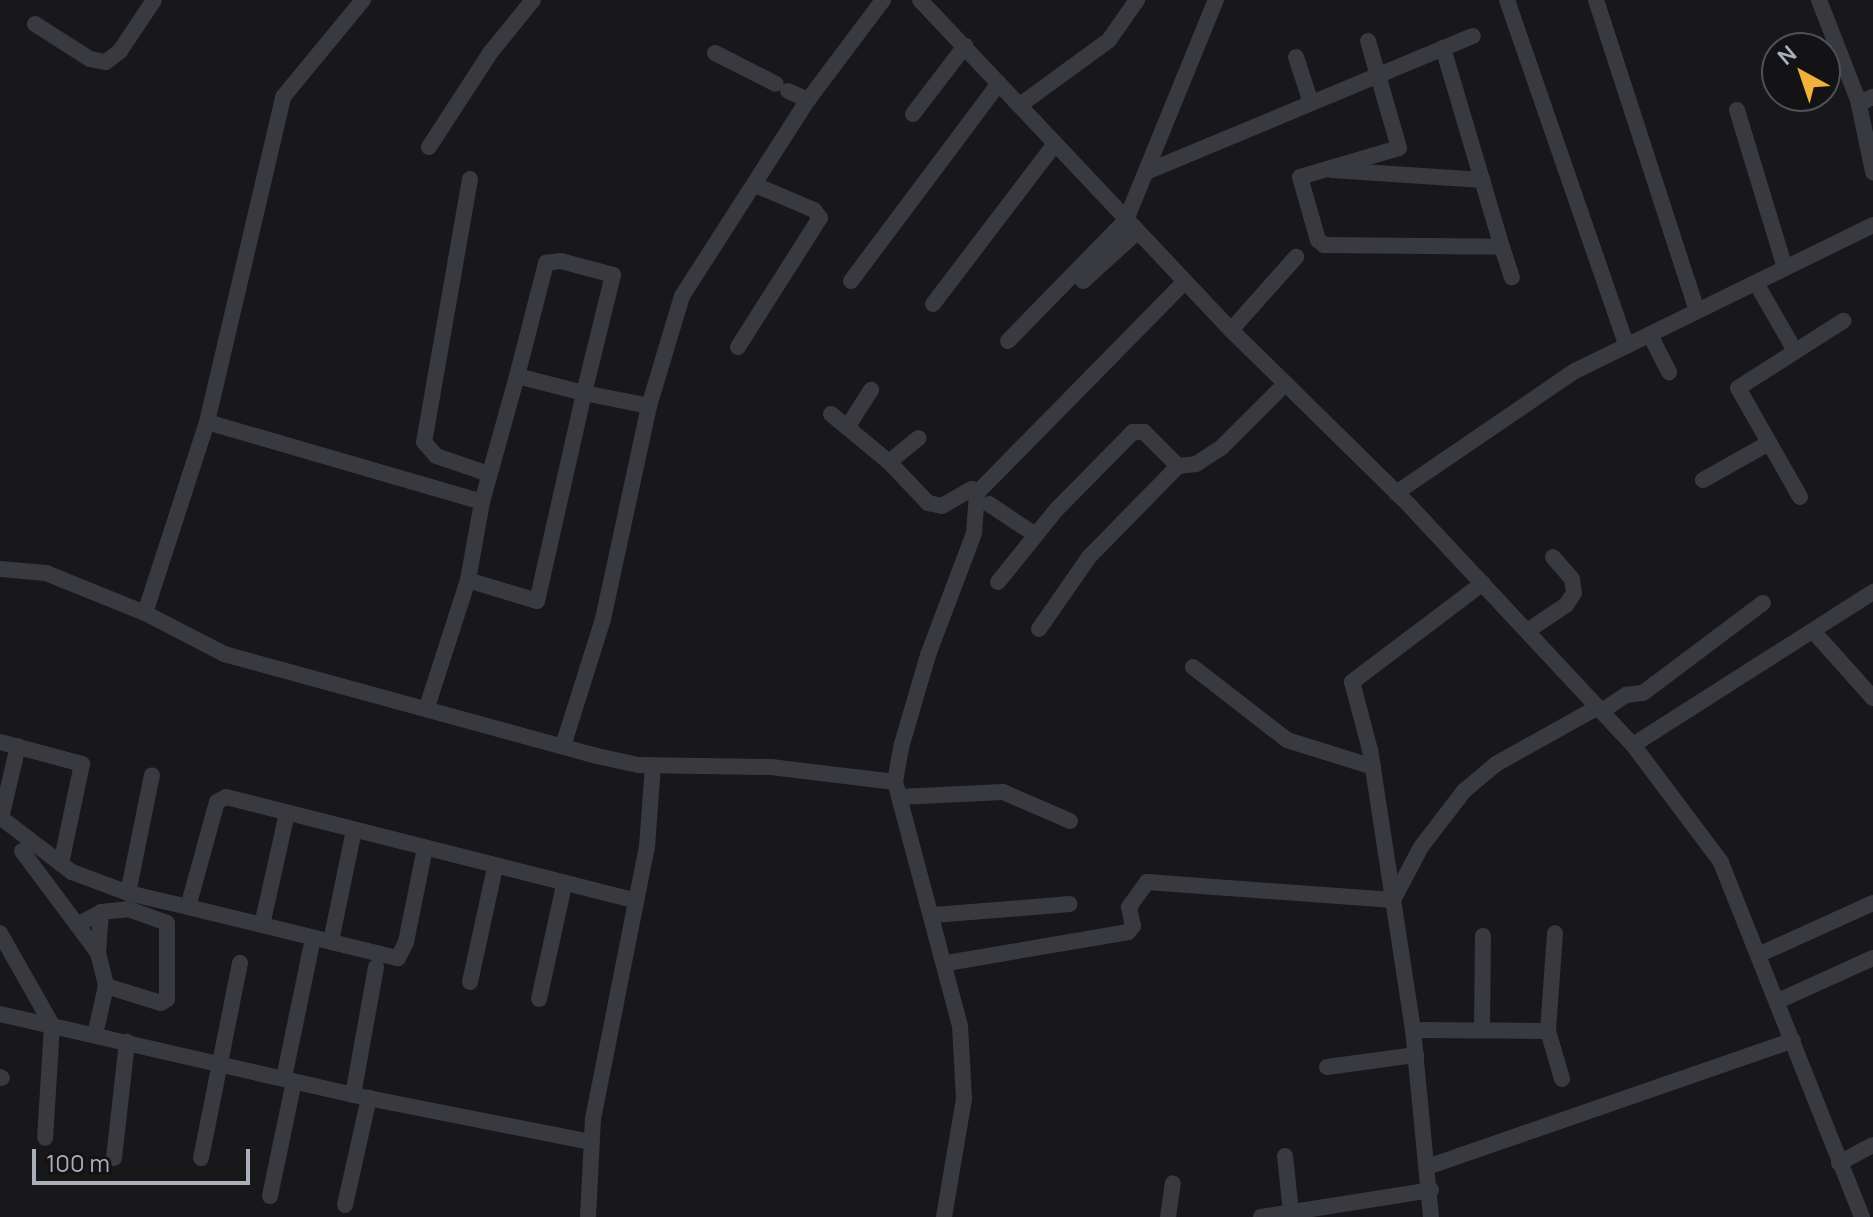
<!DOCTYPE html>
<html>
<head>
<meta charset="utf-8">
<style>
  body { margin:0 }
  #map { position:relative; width:1873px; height:1217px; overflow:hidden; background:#18181a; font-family:Manrope,sans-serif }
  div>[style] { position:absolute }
  .minor>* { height:16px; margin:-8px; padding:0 8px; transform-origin:8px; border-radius:8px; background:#393a3f }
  span { translate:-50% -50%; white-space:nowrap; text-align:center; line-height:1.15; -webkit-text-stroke:8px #131315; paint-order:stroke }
  .north { position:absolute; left:1761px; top:32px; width:80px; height:80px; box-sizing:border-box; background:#131315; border:2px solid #4f5157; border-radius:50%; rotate:320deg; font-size:22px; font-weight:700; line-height:32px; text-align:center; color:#aaafba }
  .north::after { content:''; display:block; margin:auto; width:28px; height:36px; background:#f1b239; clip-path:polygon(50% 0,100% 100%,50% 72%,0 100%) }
  .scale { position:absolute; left:32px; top:1149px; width:218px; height:36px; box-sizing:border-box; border:4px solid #aaafba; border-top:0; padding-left:10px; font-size:24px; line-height:28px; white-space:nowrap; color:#aaafba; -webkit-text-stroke:6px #131315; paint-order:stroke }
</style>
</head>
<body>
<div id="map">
  <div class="minor">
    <div style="left:920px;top:0;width:453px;rotate:46.7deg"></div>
    <div style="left:1231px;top:330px;width:250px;rotate:44.5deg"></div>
    <div style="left:1409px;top:505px;width:328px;rotate:47deg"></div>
    <div style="left:1507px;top:0;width:366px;rotate:70.9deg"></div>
    <div style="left:1596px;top:0;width:327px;rotate:72deg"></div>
    <div style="left:1819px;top:0;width:107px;rotate:68.7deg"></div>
    <div style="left:1858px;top:100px;width:74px;rotate:78.2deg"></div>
    <div style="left:35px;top:24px;width:65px;rotate:32.5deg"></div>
    <div style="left:90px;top:59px;width:16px;rotate:11deg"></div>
    <div style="left:106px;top:62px;width:18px;rotate:-38deg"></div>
    <div style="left:120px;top:51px;width:61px;rotate:-56.3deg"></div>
    <div style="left:1368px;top:41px;width:111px;rotate:73.8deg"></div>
    <div style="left:1399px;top:148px;width:103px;rotate:163.7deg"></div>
    <div style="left:1300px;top:177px;width:66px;rotate:74.1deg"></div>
    <div style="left:1318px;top:240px;width:8px;rotate:40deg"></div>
    <div style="left:1324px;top:245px;width:178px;rotate:0.6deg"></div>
    <div style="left:1502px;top:247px;width:32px;rotate:72deg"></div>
    <div style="left:1443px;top:48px;width:208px;rotate:73.5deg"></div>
    <div style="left:715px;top:53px;width:68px;rotate:26.9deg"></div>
    <div style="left:1296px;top:57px;width:48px;rotate:71.9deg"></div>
    <div style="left:788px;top:91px;width:22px;rotate:24deg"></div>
    <div style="left:1859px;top:104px;width:16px;rotate:-27deg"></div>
    <div style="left:1020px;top:105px;width:110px;rotate:-36.1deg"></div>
    <div style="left:1109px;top:40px;width:49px;rotate:-55deg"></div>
    <div style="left:1737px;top:110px;width:165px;rotate:73.1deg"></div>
    <div style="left:913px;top:114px;width:86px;rotate:-52.6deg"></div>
    <div style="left:429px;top:147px;width:112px;rotate:-57deg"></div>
    <div style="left:490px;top:53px;width:68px;rotate:-50.9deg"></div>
    <div style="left:1332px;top:170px;width:151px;rotate:3.8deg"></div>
    <div style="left:1146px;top:172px;width:354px;rotate:-22.6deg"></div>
    <div style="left:470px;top:179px;width:267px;rotate:99.9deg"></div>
    <div style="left:424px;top:442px;width:18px;rotate:49deg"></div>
    <div style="left:436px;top:456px;width:56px;rotate:18.8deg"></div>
    <div style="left:851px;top:281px;width:247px;rotate:-53.2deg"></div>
    <div style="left:1083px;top:281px;width:73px;rotate:-42.2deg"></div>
    <div style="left:1756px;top:283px;width:76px;rotate:60.1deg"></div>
    <div style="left:933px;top:304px;width:201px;rotate:-52.7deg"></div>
    <div style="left:1231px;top:330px;width:98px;rotate:-48.3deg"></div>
    <div style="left:1650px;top:335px;width:42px;rotate:62.8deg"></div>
    <div style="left:1008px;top:341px;width:169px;rotate:-45.7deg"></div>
    <div style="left:1126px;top:220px;width:238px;rotate:-67.8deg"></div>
    <div style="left:738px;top:347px;width:153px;rotate:-57.6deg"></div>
    <div style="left:820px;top:218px;width:10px;rotate:-127deg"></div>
    <div style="left:814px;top:210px;width:64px;rotate:-157deg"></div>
    <div style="left:517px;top:376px;width:117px;rotate:-75.6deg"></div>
    <div style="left:546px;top:263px;width:15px;rotate:-8deg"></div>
    <div style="left:561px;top:261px;width:54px;rotate:15.1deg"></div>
    <div style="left:613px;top:275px;width:122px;rotate:103.8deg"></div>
    <div style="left:584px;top:393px;width:213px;rotate:102.7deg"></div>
    <div style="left:537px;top:601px;width:72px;rotate:-163.1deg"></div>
    <div style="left:468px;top:580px;width:79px;rotate:-79.8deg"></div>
    <div style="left:482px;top:502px;width:131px;rotate:-74.5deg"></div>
    <div style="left:517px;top:376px;width:69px;rotate:14.2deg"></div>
    <div style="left:584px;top:393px;width:66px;rotate:11.3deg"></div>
    <div style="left:831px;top:414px;width:75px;rotate:39.6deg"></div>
    <div style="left:889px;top:462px;width:57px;rotate:46.4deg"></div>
    <div style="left:928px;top:503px;width:14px;rotate:12deg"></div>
    <div style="left:942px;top:506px;width:34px;rotate:-30deg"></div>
    <div style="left:972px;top:489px;width:6px;rotate:39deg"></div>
    <div style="left:207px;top:422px;width:286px;rotate:16.2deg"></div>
    <div style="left:848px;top:426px;width:43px;rotate:-57.4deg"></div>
    <div style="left:889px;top:462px;width:38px;rotate:-39deg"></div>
    <div style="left:1703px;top:480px;width:76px;rotate:-29.3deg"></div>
    <div style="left:1396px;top:493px;width:217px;rotate:-34.3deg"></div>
    <div style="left:1575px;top:371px;width:332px;rotate:-26.1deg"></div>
    <div style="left:1800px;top:497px;width:125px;rotate:-119.6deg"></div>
    <div style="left:1738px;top:388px;width:125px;rotate:-32.5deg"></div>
    <div style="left:989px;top:504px;width:54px;rotate:33.7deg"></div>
    <div style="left:0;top:569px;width:46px;rotate:5deg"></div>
    <div style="left:46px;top:573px;width:107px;rotate:22deg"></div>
    <div style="left:145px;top:613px;width:89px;rotate:27.4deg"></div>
    <div style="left:224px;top:654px;width:387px;rotate:15.3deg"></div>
    <div style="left:597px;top:756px;width:42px;rotate:12.4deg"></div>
    <div style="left:638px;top:765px;width:133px;rotate:0.9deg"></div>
    <div style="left:771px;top:767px;width:125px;rotate:6.9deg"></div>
    <div style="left:998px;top:582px;width:94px;rotate:-51.1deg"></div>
    <div style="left:1057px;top:509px;width:108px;rotate:-45.4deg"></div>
    <div style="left:1133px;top:432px;width:11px"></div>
    <div style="left:1144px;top:432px;width:48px;rotate:45deg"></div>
    <div style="left:145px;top:613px;width:201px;rotate:-72deg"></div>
    <div style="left:207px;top:422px;width:334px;rotate:-76.8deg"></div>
    <div style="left:283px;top:97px;width:126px;rotate:-50.5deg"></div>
    <div style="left:1039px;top:629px;width:88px;rotate:-55.2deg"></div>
    <div style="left:1089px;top:557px;width:127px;rotate:-45.6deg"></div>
    <div style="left:1178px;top:466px;width:18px;rotate:-6deg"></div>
    <div style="left:1196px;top:464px;width:30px;rotate:-33deg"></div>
    <div style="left:1221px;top:448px;width:91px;rotate:-45deg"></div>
    <div style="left:1527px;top:631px;width:47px;rotate:-33.7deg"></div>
    <div style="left:1566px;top:605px;width:14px;rotate:-56deg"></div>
    <div style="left:1574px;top:593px;width:14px;rotate:-98deg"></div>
    <div style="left:1572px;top:579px;width:29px;rotate:-131deg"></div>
    <div style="left:1813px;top:631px;width:90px;rotate:48.2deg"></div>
    <div style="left:1193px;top:667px;width:119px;rotate:37.8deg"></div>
    <div style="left:1287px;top:740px;width:90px;rotate:17.4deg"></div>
    <div style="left:427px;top:707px;width:133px;rotate:-72.1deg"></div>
    <div style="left:1602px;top:711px;width:29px;rotate:-34deg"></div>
    <div style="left:1626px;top:695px;width:17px;rotate:-7deg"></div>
    <div style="left:1643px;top:693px;width:150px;rotate:-36.9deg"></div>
    <div style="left:0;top:742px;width:85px;rotate:15deg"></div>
    <div style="left:82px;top:764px;width:102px;rotate:101.9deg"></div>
    <div style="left:563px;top:746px;width:133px;rotate:-72.5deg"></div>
    <div style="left:603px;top:619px;width:218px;rotate:-77.8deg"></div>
    <div style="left:649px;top:406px;width:115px;rotate:-73.3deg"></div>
    <div style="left:682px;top:296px;width:233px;rotate:-57.3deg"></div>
    <div style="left:808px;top:100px;width:125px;rotate:-53.1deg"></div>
    <div style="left:899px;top:797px;width:104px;rotate:-2.8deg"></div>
    <div style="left:1003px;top:792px;width:73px;rotate:23.4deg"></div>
    <div style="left:0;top:817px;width:91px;rotate:37.4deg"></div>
    <div style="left:72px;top:872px;width:60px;rotate:20.6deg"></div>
    <div style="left:128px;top:893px;width:62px;rotate:13.1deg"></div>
    <div style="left:188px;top:907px;width:109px;rotate:-74.6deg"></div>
    <div style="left:217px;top:802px;width:10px;rotate:-29deg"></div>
    <div style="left:226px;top:797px;width:423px;rotate:14.2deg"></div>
    <div style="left:1px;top:818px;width:74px;rotate:-76.7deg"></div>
    <div style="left:22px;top:851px;width:127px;rotate:53.3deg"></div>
    <div style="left:98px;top:953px;width:34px;rotate:76deg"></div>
    <div style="left:106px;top:986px;width:50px;rotate:102.7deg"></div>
    <div style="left:128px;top:893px;width:120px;rotate:-78.5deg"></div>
    <div style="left:1393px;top:900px;width:60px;rotate:-62.2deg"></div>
    <div style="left:1421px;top:847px;width:71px;rotate:-52.5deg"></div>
    <div style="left:1464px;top:791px;width:42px;rotate:-40.2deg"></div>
    <div style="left:1496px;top:764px;width:117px;rotate:-29.2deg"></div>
    <div style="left:188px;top:907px;width:216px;rotate:13.7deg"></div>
    <div style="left:398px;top:958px;width:18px;rotate:-63deg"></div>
    <div style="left:406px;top:942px;width:96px;rotate:-78.6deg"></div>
    <div style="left:934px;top:915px;width:136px;rotate:-4.6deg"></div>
    <div style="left:77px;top:925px;width:27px;rotate:-28deg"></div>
    <div style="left:101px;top:912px;width:27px;rotate:-6deg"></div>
    <div style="left:128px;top:909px;width:41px;rotate:19.7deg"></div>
    <div style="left:167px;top:923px;width:76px;rotate:90deg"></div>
    <div style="left:167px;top:999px;width:7px;rotate:146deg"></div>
    <div style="left:161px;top:1003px;width:58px;rotate:-162.8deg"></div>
    <div style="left:262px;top:925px;width:115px;rotate:-77.4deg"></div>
    <div style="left:0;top:933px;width:106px;rotate:60.5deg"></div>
    <div style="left:52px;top:1025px;width:113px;rotate:93.5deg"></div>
    <div style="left:331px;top:941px;width:113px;rotate:-78.3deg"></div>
    <div style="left:98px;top:953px;width:41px;rotate:-85.8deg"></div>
    <div style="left:1758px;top:955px;width:126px;rotate:-24.3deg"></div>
    <div style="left:947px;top:963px;width:184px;rotate:-9.7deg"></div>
    <div style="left:1128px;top:932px;width:8px;rotate:-50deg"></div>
    <div style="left:1133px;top:926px;width:19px;rotate:-102deg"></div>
    <div style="left:1129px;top:907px;width:31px;rotate:-54deg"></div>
    <div style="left:1147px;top:882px;width:247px;rotate:4.2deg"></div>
    <div style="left:470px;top:982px;width:118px;rotate:-77.7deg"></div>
    <div style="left:539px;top:999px;width:117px;rotate:-77.6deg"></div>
    <div style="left:1778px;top:1001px;width:104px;rotate:-24.4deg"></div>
    <div style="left:0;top:1014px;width:362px;rotate:12.9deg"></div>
    <div style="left:353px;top:1095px;width:243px;rotate:11.2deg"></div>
    <div style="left:1482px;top:1029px;width:93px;rotate:-89.4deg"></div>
    <div style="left:1413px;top:1030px;width:135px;rotate:0.4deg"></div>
    <div style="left:1548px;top:1031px;width:50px;rotate:73.7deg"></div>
    <div style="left:1548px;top:1031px;width:98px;rotate:-85.9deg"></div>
    <div style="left:1327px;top:1067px;width:90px;rotate:-7.7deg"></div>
    <div style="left:0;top:1077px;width:2px;rotate:27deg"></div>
    <div style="left:284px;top:1078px;width:133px;rotate:-78.3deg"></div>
    <div style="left:353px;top:1095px;width:130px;rotate:-79.8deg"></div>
    <div style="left:1285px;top:1156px;width:56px;rotate:83.9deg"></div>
    <div style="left:114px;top:1158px;width:117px;rotate:-83.6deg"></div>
    <div style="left:201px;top:1158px;width:199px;rotate:-78.7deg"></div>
    <div style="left:1839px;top:1163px;width:38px;rotate:-28deg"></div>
    <div style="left:1430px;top:1166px;width:384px;rotate:-19.1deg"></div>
    <div style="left:270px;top:1196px;width:117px;rotate:-78.2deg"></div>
    <div style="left:345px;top:1205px;width:110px;rotate:-77.4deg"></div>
    <div style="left:588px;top:1217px;width:98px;rotate:-87.1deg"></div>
    <div style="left:593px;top:1119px;width:277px;rotate:-78.8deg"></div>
    <div style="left:647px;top:847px;width:82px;rotate:-85.8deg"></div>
    <div style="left:944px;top:1217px;width:120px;rotate:-80.4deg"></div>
    <div style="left:964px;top:1099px;width:73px;rotate:-93.1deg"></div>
    <div style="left:960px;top:1026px;width:253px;rotate:-104.9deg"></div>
    <div style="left:895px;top:782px;width:39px;rotate:-80deg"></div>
    <div style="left:902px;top:744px;width:93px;rotate:-73.7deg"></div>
    <div style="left:928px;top:655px;width:130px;rotate:-69.3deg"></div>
    <div style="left:974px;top:533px;width:40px;rotate:-85.7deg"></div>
    <div style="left:977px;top:493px;width:296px;rotate:-45.5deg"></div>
    <div style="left:1168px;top:1217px;width:34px;rotate:-82deg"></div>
    <div style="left:1261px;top:1217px;width:172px;rotate:-9deg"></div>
    <div style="left:1431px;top:1217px;width:188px;rotate:-95.5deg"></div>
    <div style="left:1413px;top:1030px;width:283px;rotate:-98.7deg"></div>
    <div style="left:1370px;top:750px;width:70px;rotate:-104.8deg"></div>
    <div style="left:1352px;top:682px;width:164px;rotate:-37.1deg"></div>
    <div style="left:1862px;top:1217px;width:382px;rotate:-111.7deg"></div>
    <div style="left:1721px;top:862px;width:146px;rotate:-126.9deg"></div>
    <div style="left:1633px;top:745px;width:285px;rotate:-32.5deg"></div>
  </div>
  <div class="north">N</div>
  <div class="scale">100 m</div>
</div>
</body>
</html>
